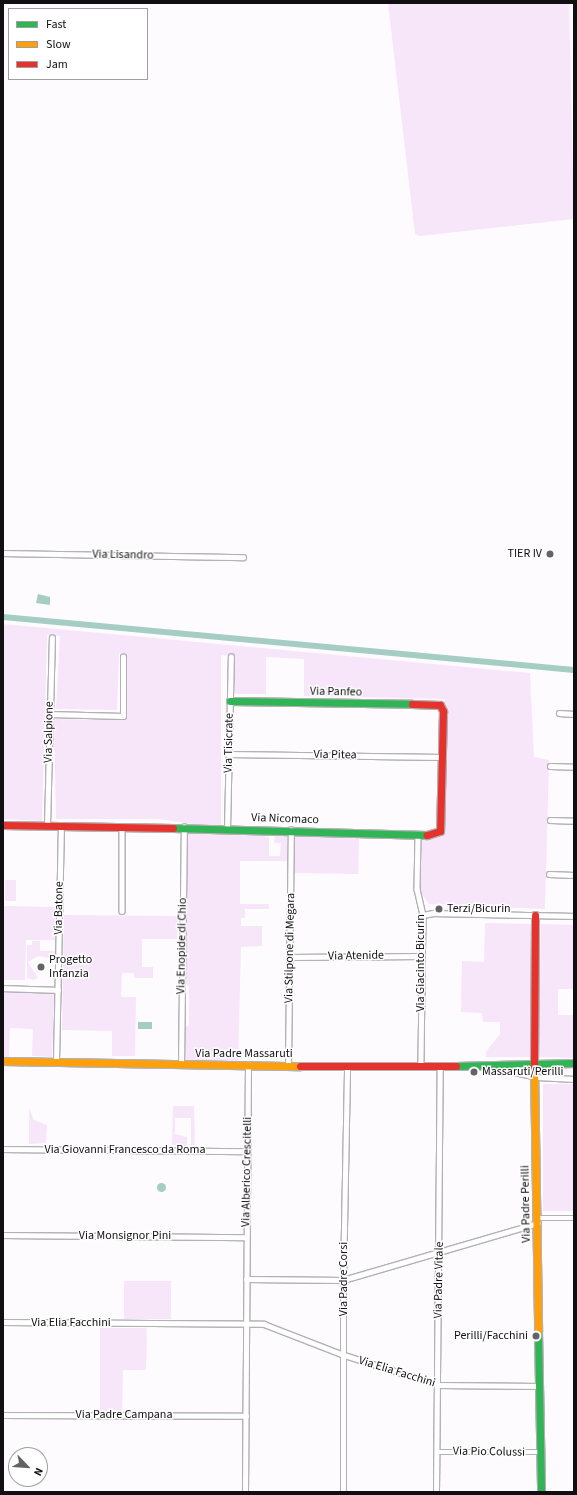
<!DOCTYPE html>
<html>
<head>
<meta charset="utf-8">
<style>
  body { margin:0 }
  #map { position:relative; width:577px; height:1495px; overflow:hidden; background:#fdfbfe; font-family:"Source Sans 3",sans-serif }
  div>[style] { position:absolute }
  .green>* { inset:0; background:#f7e5fa; transform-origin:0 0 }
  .water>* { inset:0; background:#a6cdc3; transform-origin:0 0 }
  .round { border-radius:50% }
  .canal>* { height:6px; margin:-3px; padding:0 3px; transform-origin:3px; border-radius:3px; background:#a6cdc3 }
  .roads { filter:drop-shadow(1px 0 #b2b1b3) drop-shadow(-1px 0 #b2b1b3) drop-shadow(0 1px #b2b1b3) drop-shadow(0 -1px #b2b1b3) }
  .street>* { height:4.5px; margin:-2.25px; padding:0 2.25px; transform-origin:2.25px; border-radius:2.25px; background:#fffeff }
  .fast>* { height:7px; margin:-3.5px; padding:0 3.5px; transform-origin:3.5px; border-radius:3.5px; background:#30b455 }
  .slow>* { height:7px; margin:-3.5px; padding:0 3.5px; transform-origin:3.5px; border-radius:3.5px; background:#ff9f0a }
  .jam>* { height:7px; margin:-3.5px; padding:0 3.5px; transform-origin:3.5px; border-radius:3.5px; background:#e5322d }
  .dots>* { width:11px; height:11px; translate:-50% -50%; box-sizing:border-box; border:2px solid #fff; border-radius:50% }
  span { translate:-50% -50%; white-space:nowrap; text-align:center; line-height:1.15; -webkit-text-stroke:3px #fff; paint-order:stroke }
  .poi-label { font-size:12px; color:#110f11 }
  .right { translate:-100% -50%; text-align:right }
  .left { translate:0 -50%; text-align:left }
  .street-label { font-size:12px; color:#110f11 }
  .frame { position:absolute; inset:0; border:4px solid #110f11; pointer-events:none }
  .legend { position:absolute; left:8px; top:8px; width:140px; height:72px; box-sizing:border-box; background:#fff; border:1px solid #a09fa0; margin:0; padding:5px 7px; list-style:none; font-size:12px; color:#110f11 }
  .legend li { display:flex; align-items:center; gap:8px; height:20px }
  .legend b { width:20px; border:1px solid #a09fa0 }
  .north { position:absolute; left:8px; top:1447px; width:40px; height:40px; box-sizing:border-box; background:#fff; border:1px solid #a09fa0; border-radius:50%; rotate:115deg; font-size:11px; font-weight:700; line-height:16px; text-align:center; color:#110f11 }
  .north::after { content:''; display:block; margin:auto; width:14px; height:18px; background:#646264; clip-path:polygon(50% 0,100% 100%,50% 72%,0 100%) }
</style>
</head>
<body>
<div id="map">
  <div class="green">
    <div style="clip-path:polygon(388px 3px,569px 3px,574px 219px,420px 236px,415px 234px)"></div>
    <div style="clip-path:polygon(3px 624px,530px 673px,534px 757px,549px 760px,545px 909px,429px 904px,421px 893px,420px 840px,422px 837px,444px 836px,445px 699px,304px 696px,304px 659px,266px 657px,266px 694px,235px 694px,233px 656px,221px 655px,221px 828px,159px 819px,56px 819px,54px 719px,127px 720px,126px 654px,119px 653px,117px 710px,56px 709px,60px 636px,47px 635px,42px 821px,3px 819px)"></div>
    <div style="clip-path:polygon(188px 831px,266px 833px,266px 837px,269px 837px,269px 856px,280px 856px,281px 843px,274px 843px,275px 833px,287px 833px,287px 861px,240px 861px,240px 904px,269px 904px,269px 909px,245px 909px,245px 918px,241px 918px,241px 926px,262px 926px,262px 946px,241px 947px,238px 1061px,184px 1061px,185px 1026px,189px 1026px,189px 986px,185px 985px)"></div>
    <div style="left:295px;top:834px;width:64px;height:39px;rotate:1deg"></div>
    <div style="left:5px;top:880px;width:11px;height:21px"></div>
    <div style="clip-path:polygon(3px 906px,56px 907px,55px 940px,26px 940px,25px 980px,3px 980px)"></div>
    <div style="clip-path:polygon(64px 915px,178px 916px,177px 939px,142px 939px,142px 967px,153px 967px,153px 978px,134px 978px,134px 973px,122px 973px,121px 997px,136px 997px,135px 1056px,112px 1056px,112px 1031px,62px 1030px)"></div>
    <div style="clip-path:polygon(485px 923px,533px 924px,530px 1057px,486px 1057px,486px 1052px,500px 1034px,500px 1022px,483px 1022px,482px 1013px,461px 1012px,462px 961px,484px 962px)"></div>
    <div style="clip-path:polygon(541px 924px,574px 925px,574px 989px,558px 989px,558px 1015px,574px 1015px,574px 1058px,539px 1057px)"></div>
    <div style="clip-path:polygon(32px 941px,40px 941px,40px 951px,55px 951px,55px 959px,38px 956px,28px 962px,38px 978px,34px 980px,27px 978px,27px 945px,32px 945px)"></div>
    <div style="clip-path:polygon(3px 992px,54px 993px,52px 1057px,32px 1056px,33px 1029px,10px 1028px,9px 1057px,3px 1057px)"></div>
    <div style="left:543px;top:1084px;width:31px;height:127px"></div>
    <div style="clip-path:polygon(173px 1106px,194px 1106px,195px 1145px,191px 1145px,191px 1118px,175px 1118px,175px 1134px,187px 1137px,187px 1146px,172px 1145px)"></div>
    <div style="clip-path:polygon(29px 1108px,34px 1120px,47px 1125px,46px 1143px,29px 1144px)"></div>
    <div style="left:124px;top:1281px;width:47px;height:38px"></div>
    <div style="clip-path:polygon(100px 1328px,147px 1328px,146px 1370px,123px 1370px,122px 1412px,100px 1412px)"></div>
  </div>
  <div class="water">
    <div style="clip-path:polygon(38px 594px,50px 597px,50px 605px,36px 603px)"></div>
    <div style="left:138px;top:1022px;width:14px;height:7px"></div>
    <div class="round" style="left:156.5px;top:1182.5px;width:9px;height:9px"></div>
  </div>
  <div class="canal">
    <div style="left:3px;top:617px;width:573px;rotate:5.3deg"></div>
  </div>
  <div class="roads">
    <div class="street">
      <div style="left:3px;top:553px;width:240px;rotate:1deg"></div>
      <div style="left:559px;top:713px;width:15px;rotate:4deg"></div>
      <div style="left:49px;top:714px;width:74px;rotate:1.5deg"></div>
      <div style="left:123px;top:716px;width:59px;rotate:-90deg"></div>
      <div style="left:228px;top:754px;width:214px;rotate:0.8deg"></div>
      <div style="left:550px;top:766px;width:24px;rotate:2deg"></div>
      <div style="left:550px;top:820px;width:24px;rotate:2deg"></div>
      <div style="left:47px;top:826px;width:188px;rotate:-88.5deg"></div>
      <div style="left:122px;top:827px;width:84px;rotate:90deg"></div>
      <div style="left:227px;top:829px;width:172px;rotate:-88.7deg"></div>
      <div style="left:418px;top:835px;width:54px;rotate:91.1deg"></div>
      <div style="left:417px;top:889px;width:27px;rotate:77deg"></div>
      <div style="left:423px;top:915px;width:152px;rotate:90.8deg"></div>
      <div style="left:549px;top:874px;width:25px;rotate:2deg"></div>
      <div style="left:423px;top:915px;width:10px;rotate:-11deg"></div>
      <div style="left:433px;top:913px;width:141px;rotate:1.2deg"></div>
      <div style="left:290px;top:957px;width:132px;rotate:-0.4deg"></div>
      <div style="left:3px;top:988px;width:55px;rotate:2.1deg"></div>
      <div style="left:56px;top:1062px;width:236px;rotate:-88.8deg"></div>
      <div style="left:181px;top:1065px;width:238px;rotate:-89.3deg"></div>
      <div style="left:288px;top:1065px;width:235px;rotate:-89.3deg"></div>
      <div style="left:491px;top:1067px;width:47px;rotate:12.3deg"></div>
      <div style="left:537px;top:1077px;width:37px;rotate:3deg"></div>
      <div style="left:3px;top:1149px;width:244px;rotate:0.5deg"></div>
      <div style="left:537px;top:1218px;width:37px"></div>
      <div style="left:3px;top:1235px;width:243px;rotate:0.5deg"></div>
      <div style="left:246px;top:1279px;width:97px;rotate:0.6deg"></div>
      <div style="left:343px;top:1280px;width:203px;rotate:-16.3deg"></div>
      <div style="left:3px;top:1322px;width:261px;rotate:0.4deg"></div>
      <div style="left:264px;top:1324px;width:86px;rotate:21.2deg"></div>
      <div style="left:344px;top:1355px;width:99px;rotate:17.7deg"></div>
      <div style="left:438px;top:1385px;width:102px;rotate:0.6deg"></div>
      <div style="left:3px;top:1415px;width:243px;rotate:0.2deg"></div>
      <div style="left:437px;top:1452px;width:103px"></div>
      <div style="left:245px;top:1492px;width:427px;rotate:-89.6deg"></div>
      <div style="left:343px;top:1492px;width:212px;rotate:-90deg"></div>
      <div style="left:343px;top:1280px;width:213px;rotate:-88.9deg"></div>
      <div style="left:436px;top:1492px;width:425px;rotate:-89.5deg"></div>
    </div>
    <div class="fast">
      <div style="left:230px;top:701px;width:182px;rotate:0.9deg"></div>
      <div style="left:173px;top:828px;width:254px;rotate:1.6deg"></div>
      <div style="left:456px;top:1066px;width:118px;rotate:-1.5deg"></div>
      <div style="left:538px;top:1331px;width:161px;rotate:88.9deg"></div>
    </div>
    <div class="slow">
      <div style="left:3px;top:1061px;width:297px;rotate:1deg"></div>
      <div style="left:534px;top:1066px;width:265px;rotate:89.1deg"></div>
    </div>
    <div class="jam">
      <div style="left:412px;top:704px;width:28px;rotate:2deg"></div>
      <div style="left:440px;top:705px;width:7px;rotate:63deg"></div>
      <div style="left:443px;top:711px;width:120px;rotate:91.4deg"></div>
      <div style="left:440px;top:831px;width:14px;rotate:163deg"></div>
      <div style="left:3px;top:825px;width:170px;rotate:1deg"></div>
      <div style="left:300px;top:1066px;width:156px"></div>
      <div style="left:534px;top:1066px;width:151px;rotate:-89.6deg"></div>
    </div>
  </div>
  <div class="dots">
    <div style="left:550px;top:554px;background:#646264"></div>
    <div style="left:439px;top:909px;background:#646264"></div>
    <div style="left:41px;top:967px;background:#646264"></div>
    <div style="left:474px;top:1072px;background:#646264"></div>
    <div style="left:536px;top:1336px;background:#646264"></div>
  </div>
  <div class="poi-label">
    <span class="right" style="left:542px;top:554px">TIER IV</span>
    <span class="left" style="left:447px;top:909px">Terzi/Bicurin</span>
    <span class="left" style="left:49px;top:967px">Progetto<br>Infanzia</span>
    <span class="left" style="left:482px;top:1072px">Massaruti/Perilli</span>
    <span class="right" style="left:528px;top:1336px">Perilli/Facchini</span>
  </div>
  <div class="street-label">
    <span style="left:123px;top:555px;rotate:1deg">Via Lisandro</span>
    <span style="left:336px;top:692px;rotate:1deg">Via Panfeo</span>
    <span style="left:49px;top:732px;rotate:-89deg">Via Salpione</span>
    <span style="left:229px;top:743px;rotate:-89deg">Via Tisicrate</span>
    <span style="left:335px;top:755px;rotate:1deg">Via Pitea</span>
    <span style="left:285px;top:819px;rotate:2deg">Via Nicomaco</span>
    <span style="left:59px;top:908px;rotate:-89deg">Via Batone</span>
    <span style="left:182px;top:946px;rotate:-89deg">Via Enopide di Chio</span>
    <span style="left:290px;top:948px;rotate:-89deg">Via Stilpone di Megara</span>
    <span style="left:356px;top:956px;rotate:-1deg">Via Atenide</span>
    <span style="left:421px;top:963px;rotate:-90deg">Via Giacinto Bicurin</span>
    <span style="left:244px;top:1054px">Via Padre Massaruti</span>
    <span style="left:125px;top:1150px">Via Giovanni Francesco da Roma</span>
    <span style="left:247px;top:1172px;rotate:-89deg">Via Alberico Crescitelli</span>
    <span style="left:526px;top:1204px;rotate:-91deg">Via Padre Perilli</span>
    <span style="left:125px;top:1236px">Via Monsignor Pini</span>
    <span style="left:344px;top:1279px;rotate:-90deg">Via Padre Corsi</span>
    <span style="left:439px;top:1280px;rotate:-89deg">Via Padre Vitale</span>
    <span style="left:71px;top:1323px">Via Elia Facchini</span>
    <span style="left:397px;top:1372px;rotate:17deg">Via Elia Facchini</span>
    <span style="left:124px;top:1415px">Via Padre Campana</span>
    <span style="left:489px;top:1452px;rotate:1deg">Via Pio Colussi</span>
  </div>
  <div class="frame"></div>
  <ul class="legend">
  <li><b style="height:5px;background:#30b455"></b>Fast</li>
  <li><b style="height:5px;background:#ff9f0a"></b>Slow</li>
  <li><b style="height:5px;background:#e5322d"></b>Jam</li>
  </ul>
  <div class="north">N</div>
</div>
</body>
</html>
